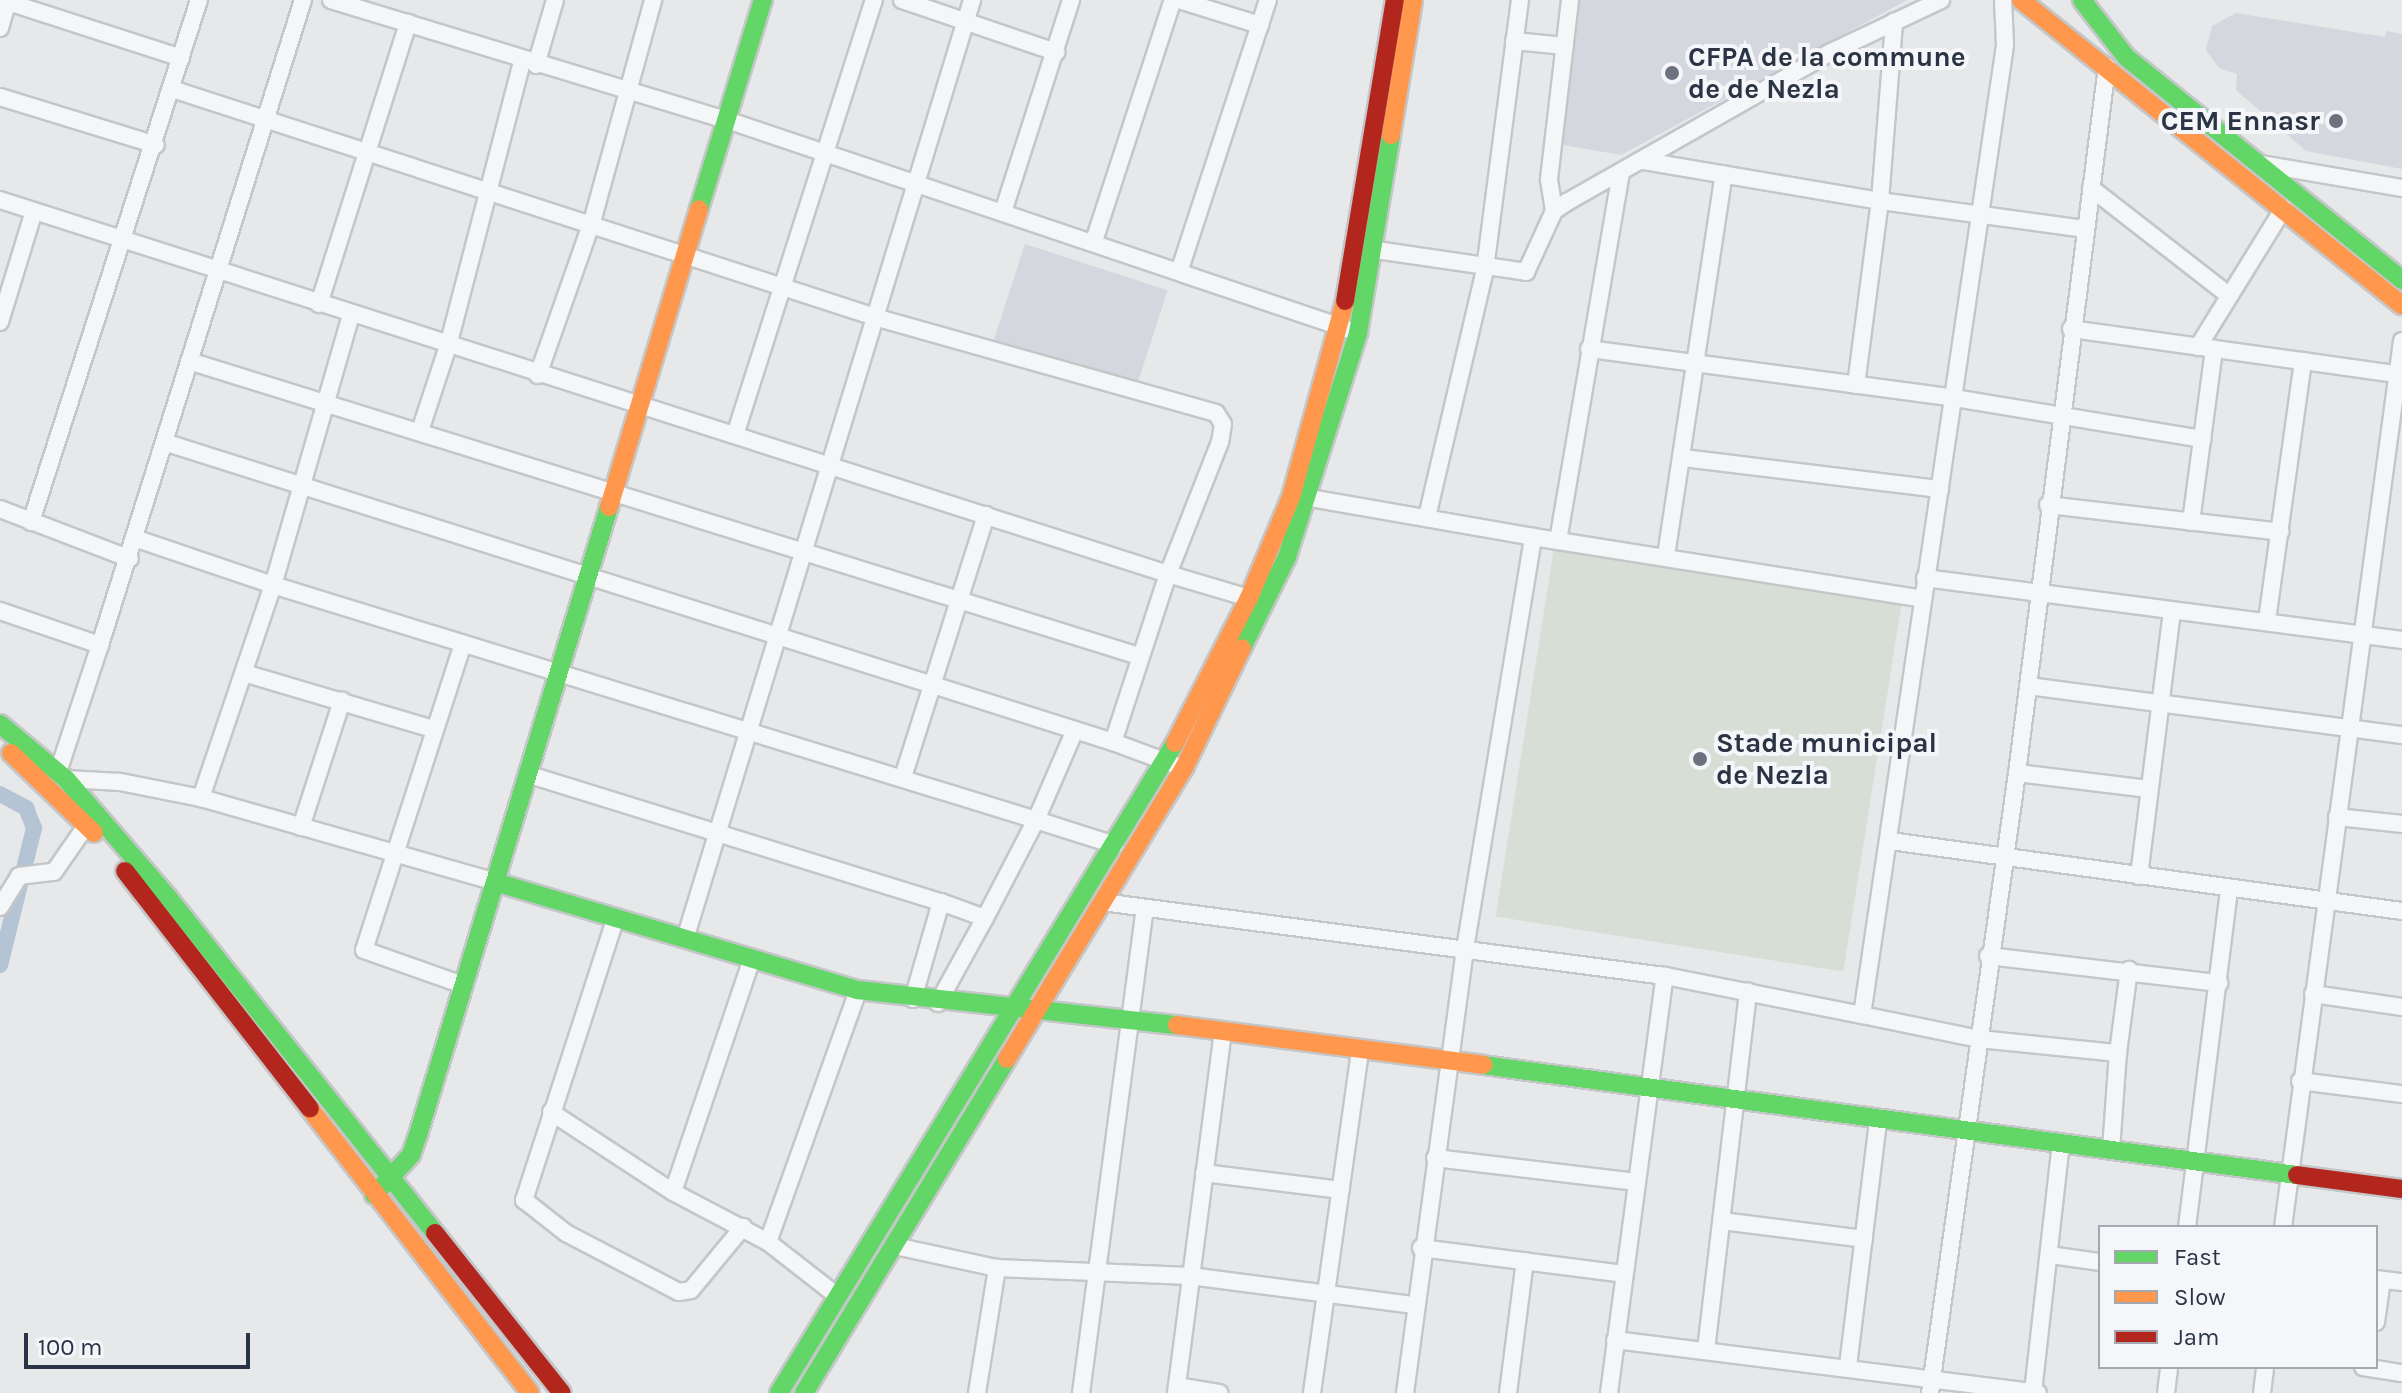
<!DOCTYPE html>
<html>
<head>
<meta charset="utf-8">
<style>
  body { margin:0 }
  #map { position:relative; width:2402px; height:1393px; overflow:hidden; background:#e6e8ea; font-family:Karla,sans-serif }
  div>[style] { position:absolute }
  .built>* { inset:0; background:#d4d7dd; transform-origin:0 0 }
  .green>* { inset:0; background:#d6ded6; transform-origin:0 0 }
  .canal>* { height:16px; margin:-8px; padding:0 8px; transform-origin:8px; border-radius:8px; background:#b4c4d5 }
  .roads { filter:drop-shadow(2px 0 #c4c6c8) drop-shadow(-2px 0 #c4c6c8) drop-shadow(0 2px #c4c6c8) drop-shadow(0 -2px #c4c6c8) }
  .street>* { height:16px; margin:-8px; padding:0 8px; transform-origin:8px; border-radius:8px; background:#f5f6f7 }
  .fast>* { height:18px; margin:-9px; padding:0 9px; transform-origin:9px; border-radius:9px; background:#63d668 }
  .slow>* { height:18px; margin:-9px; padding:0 9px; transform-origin:9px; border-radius:9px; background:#ff974d }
  .jam>* { height:18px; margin:-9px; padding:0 9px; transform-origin:9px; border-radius:9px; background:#b3261e }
  .dots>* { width:22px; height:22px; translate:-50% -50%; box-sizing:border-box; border:4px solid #f4f6f9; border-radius:50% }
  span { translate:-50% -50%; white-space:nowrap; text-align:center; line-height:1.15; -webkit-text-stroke:8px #f4f6f9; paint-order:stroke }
  .poi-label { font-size:28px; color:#2b3445; font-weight:700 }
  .left { translate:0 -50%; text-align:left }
  .right { translate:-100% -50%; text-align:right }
  .legend { position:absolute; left:2098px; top:1225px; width:280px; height:144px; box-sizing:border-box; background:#f4f6f9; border:2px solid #a4a8b1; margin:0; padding:10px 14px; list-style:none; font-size:24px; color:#2b3445 }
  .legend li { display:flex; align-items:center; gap:16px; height:40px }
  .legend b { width:40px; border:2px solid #a4a8b1 }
  .scale { position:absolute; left:24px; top:1333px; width:226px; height:36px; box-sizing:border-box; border:4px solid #2b3445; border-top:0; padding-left:10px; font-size:24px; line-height:28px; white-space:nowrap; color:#2b3445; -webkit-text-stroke:6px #f4f6f9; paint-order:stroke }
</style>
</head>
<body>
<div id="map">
  <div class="built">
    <div style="clip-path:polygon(1580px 0,1907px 0,1621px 155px,1563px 145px)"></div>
    <div style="clip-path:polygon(2236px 13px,2385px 37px,2386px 31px,2402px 34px,2402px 169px,2306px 151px,2236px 90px,2237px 74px,2219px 68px,2206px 50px,2212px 26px)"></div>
    <div style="left:1025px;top:244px;width:150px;height:101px;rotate:18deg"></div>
  </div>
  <div class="green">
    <div style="left:1554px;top:548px;width:352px;height:373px;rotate:9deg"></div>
  </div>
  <div class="canal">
    <div style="left:0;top:794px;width:30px;rotate:28deg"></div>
    <div style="left:26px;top:808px;width:22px;rotate:68deg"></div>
    <div style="left:34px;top:828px;width:141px;rotate:103.9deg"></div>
  </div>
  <div class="roads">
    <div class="street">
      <div style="left:331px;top:0;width:414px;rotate:16.9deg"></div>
      <div style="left:727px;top:120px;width:657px;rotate:18.63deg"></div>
      <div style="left:902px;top:0;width:163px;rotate:18.7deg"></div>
      <div style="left:1179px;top:0;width:85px;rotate:17.2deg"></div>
      <div style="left:8px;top:2px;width:182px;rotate:17.9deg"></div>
      <div style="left:0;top:28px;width:29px;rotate:-74deg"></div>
      <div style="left:1514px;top:41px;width:51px;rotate:5.6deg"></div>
      <div style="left:536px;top:65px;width:68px;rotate:-73.7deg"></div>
      <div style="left:172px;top:89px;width:742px;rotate:17.97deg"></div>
      <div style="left:878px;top:318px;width:351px;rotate:15.7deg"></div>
      <div style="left:1216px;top:413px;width:13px;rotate:58deg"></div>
      <div style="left:1223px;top:424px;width:18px;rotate:99deg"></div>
      <div style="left:1220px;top:442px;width:142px;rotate:111.5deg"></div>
      <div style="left:1168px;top:574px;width:84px;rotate:16.5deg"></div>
      <div style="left:0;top:97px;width:163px;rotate:17.1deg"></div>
      <div style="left:1644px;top:161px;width:239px;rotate:9.6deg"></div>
      <div style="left:1880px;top:201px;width:180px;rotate:-85.5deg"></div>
      <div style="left:2261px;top:164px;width:143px;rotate:9.7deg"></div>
      <div style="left:2091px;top:188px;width:172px;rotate:37.9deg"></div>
      <div style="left:0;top:200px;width:1226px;rotate:17.76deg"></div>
      <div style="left:1168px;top:574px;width:177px;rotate:108.1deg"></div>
      <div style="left:1113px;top:742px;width:995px;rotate:-162.46deg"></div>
      <div style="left:1554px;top:211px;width:32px;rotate:-99deg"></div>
      <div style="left:1549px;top:179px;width:180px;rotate:-83.3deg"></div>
      <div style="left:1003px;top:212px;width:223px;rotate:-72.2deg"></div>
      <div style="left:1094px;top:241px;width:254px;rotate:-71.9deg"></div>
      <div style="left:1376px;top:250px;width:152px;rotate:8.3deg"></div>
      <div style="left:1526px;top:272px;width:67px;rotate:-65.3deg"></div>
      <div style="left:1554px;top:211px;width:16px;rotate:-35deg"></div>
      <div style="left:1567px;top:202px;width:301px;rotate:-29.6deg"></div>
      <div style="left:1829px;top:53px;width:124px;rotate:-25.3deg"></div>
      <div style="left:1180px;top:269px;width:283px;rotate:-71.9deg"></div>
      <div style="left:319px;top:304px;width:295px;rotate:-72.4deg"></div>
      <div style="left:351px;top:315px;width:281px;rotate:106.1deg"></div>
      <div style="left:273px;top:585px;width:798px;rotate:17.12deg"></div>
      <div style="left:1036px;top:820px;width:110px;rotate:117.5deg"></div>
      <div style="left:985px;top:918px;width:47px;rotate:-160deg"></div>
      <div style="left:941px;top:902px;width:101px;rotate:106.1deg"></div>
      <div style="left:0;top:322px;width:116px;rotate:-73deg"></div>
      <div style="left:2071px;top:329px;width:234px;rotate:7.9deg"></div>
      <div style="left:2303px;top:361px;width:263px;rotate:97.9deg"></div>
      <div style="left:2198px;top:347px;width:163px;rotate:-58.3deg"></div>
      <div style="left:1589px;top:349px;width:368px;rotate:7.6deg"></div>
      <div style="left:1954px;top:398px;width:252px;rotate:9.4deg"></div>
      <div style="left:189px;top:361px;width:995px;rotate:17.25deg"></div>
      <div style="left:2303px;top:361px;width:93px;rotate:8deg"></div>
      <div style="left:538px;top:375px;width:162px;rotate:-70.6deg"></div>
      <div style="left:592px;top:222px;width:230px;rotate:-74.6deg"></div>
      <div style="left:1856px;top:385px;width:186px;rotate:-82.6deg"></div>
      <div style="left:1880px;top:201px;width:207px;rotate:7.8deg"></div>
      <div style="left:420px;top:431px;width:89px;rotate:-71.8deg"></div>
      <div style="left:448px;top:346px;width:294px;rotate:-75.4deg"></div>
      <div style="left:735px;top:435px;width:457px;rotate:-72.3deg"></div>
      <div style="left:1683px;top:458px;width:259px;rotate:6.9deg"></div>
      <div style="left:1310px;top:498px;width:226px;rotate:9.9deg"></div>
      <div style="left:2048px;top:505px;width:234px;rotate:6.6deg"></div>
      <div style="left:0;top:509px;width:139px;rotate:21deg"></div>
      <div style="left:1427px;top:517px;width:255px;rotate:-76.8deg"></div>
      <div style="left:1485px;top:269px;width:271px;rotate:-82.6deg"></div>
      <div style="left:31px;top:522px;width:548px;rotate:-72.16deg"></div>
      <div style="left:2191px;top:522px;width:175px;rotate:-82.4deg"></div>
      <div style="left:137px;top:539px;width:144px;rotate:18.7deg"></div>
      <div style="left:273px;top:585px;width:225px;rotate:108.7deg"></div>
      <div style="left:201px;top:798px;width:306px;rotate:15.9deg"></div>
      <div style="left:1558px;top:541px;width:372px;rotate:-80.3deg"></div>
      <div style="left:1666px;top:556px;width:386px;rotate:-81.4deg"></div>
      <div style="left:1925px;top:578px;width:481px;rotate:7.4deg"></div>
      <div style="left:0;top:611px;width:106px;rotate:18.8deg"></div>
      <div style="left:100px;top:645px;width:676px;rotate:-72.53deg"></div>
      <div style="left:244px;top:673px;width:197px;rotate:16.5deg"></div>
      <div style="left:2029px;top:686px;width:376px;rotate:7.5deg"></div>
      <div style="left:1075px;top:730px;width:98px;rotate:113.4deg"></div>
      <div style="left:1036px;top:820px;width:83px;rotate:17.6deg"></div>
      <div style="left:1113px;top:742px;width:66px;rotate:20.4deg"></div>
      <div style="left:58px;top:772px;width:134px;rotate:-71.7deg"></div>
      <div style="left:2017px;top:773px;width:133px;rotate:6.9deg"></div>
      <div style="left:530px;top:775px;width:430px;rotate:17.2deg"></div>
      <div style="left:903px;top:777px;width:275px;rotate:-72.4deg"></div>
      <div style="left:66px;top:779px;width:54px;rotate:3.2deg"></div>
      <div style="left:120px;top:782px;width:83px;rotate:11.2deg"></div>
      <div style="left:2337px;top:817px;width:65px;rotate:6.1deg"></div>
      <div style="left:301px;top:827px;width:133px;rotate:-72deg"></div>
      <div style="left:1890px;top:841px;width:517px;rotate:7.79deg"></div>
      <div style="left:2139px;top:876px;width:267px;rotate:-82.9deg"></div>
      <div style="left:1102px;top:902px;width:568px;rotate:7.49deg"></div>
      <div style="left:1665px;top:976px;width:201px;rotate:11.2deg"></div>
      <div style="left:1862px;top:1015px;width:980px;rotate:-81.61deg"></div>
      <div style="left:2005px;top:45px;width:45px;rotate:-92.5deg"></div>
      <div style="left:0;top:907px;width:36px;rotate:-58deg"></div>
      <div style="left:19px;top:876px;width:35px;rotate:-7deg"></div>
      <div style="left:54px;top:872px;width:63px;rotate:-55.3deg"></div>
      <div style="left:616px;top:917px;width:298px;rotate:108deg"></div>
      <div style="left:524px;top:1200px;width:53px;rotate:38.2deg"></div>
      <div style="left:566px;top:1233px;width:127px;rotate:27.6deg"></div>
      <div style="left:679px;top:1292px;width:12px;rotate:-9deg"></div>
      <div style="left:691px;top:1290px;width:82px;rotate:-50.5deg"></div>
      <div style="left:685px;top:939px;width:982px;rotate:-73deg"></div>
      <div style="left:1988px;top:956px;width:233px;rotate:6.7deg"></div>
      <div style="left:463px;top:985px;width:105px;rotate:-160.5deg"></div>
      <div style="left:364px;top:950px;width:322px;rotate:-72.1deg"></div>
      <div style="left:2313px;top:994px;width:90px;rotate:8.3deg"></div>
      <div style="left:938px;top:1003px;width:97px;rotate:-61.1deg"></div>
      <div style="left:1862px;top:1015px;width:119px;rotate:11.6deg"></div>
      <div style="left:1979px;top:1039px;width:140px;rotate:5.8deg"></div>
      <div style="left:2118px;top:1053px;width:84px;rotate:-82.5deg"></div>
      <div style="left:2300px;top:1081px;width:103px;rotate:7.3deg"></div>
      <div style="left:551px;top:1112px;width:146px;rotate:33.3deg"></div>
      <div style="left:673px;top:1192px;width:107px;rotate:27.8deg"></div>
      <div style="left:768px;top:1242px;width:268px;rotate:-70.3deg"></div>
      <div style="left:2111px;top:1150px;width:97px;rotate:-85.9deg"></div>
      <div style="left:1435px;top:1158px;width:203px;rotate:6.8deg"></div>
      <div style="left:1204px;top:1173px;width:138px;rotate:7.1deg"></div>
      <div style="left:673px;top:1192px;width:246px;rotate:-71.3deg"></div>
      <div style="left:1722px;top:1221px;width:143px;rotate:7.2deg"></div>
      <div style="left:2187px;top:1227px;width:342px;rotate:-82.9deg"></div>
      <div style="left:2283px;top:1227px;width:894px;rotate:-82.35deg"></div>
      <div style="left:768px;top:1242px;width:88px;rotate:38deg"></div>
      <div style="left:895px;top:1246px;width:104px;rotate:12.2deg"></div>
      <div style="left:1421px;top:1248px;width:204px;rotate:7.3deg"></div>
      <div style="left:2050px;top:1255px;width:50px;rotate:8deg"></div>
      <div style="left:2376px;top:1279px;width:26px;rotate:7deg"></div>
      <div style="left:2376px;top:1322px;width:42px;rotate:-81.9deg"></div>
      <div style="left:1615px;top:1340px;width:426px;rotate:7.1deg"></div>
      <div style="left:1706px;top:1350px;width:361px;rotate:-83.3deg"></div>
      <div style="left:1848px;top:1366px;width:248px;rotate:-83deg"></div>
      <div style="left:2363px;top:1367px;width:39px;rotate:9deg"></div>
      <div style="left:1177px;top:1386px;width:43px;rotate:9.5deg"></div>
      <div style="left:2033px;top:1392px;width:250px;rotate:-83.6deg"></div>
      <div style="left:977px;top:1393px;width:127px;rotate:-80.9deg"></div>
      <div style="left:997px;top:1268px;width:193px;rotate:2.4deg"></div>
      <div style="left:1190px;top:1276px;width:226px;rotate:7.4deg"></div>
      <div style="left:1081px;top:1393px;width:487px;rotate:-82.5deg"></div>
      <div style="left:1176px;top:1393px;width:366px;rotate:-82.6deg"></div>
      <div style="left:1312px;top:1393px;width:345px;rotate:-82deg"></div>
      <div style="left:1405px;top:1393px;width:448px;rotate:-82.3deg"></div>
      <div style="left:1465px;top:949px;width:418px;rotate:-80.6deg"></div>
      <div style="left:1533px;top:537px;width:395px;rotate:9deg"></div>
      <div style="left:1508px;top:1393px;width:133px;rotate:-82.7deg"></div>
      <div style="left:1609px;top:1393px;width:421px;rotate:-82.4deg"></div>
      <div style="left:1930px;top:1393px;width:626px;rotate:-82.01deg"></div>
      <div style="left:2017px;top:773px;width:712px;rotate:-82.74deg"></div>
      <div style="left:2166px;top:1393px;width:26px;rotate:-83deg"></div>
      <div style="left:2262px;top:1393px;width:26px;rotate:-83deg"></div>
    </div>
    <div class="fast">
      <div style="left:2082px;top:0;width:72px;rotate:52.3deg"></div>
      <div style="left:2126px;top:57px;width:355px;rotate:38.9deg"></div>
      <div style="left:699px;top:209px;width:219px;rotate:-73deg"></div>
      <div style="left:1242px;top:648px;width:102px;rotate:-63.7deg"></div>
      <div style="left:1287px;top:557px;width:235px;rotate:-72.4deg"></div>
      <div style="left:1358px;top:333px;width:201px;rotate:-80.5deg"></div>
      <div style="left:0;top:724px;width:86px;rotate:39.8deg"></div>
      <div style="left:66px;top:779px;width:155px;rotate:49.2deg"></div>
      <div style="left:167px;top:896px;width:431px;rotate:51.5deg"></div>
      <div style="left:495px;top:882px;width:379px;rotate:16.6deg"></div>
      <div style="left:858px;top:990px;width:321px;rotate:6.3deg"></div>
      <div style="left:1483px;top:1065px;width:821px;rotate:7.7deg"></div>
      <div style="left:374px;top:1195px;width:54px;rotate:-47.2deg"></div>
      <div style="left:411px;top:1155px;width:21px;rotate:-71deg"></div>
      <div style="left:418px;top:1135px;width:656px;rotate:-73.08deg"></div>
      <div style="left:779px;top:1393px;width:761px;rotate:-58.65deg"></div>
      <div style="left:804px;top:1393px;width:391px;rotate:-58.7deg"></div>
    </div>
    <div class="slow">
      <div style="left:2021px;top:0;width:488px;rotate:38.7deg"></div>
      <div style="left:1391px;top:135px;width:137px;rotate:-80.7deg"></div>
      <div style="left:609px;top:507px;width:311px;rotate:-73.2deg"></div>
      <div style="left:1175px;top:743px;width:163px;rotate:-63deg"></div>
      <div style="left:1249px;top:598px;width:109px;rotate:-67.4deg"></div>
      <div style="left:1291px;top:497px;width:203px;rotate:-74.6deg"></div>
      <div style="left:11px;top:753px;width:115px;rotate:43.9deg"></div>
      <div style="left:1177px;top:1025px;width:309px;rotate:7.4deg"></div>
      <div style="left:1007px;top:1059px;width:341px;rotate:-58.7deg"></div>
      <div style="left:1184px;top:768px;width:133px;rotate:-64.2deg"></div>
      <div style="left:310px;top:1109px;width:359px;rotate:52.2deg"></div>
    </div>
    <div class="jam">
      <div style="left:1345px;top:301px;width:305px;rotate:-80.6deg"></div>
      <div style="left:125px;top:871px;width:301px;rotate:52.1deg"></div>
      <div style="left:2297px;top:1175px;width:106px;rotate:7.6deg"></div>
      <div style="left:435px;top:1233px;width:204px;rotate:51.6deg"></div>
    </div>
  </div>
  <div class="dots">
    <div style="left:1672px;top:73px;background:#6c737f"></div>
    <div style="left:2336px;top:121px;background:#6c737f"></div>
    <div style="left:1700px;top:759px;background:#6c737f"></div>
  </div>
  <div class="poi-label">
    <span class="left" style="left:1688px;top:73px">CFPA de la commune<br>de de Nezla</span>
    <span class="right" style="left:2320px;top:121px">CEM Ennasr</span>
    <span class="left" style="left:1716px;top:759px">Stade municipal<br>de Nezla</span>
  </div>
  <ul class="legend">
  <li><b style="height:10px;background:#63d668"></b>Fast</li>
  <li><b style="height:10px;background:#ff974d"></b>Slow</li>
  <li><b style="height:10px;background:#b3261e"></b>Jam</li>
  </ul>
  <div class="scale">100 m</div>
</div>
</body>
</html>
